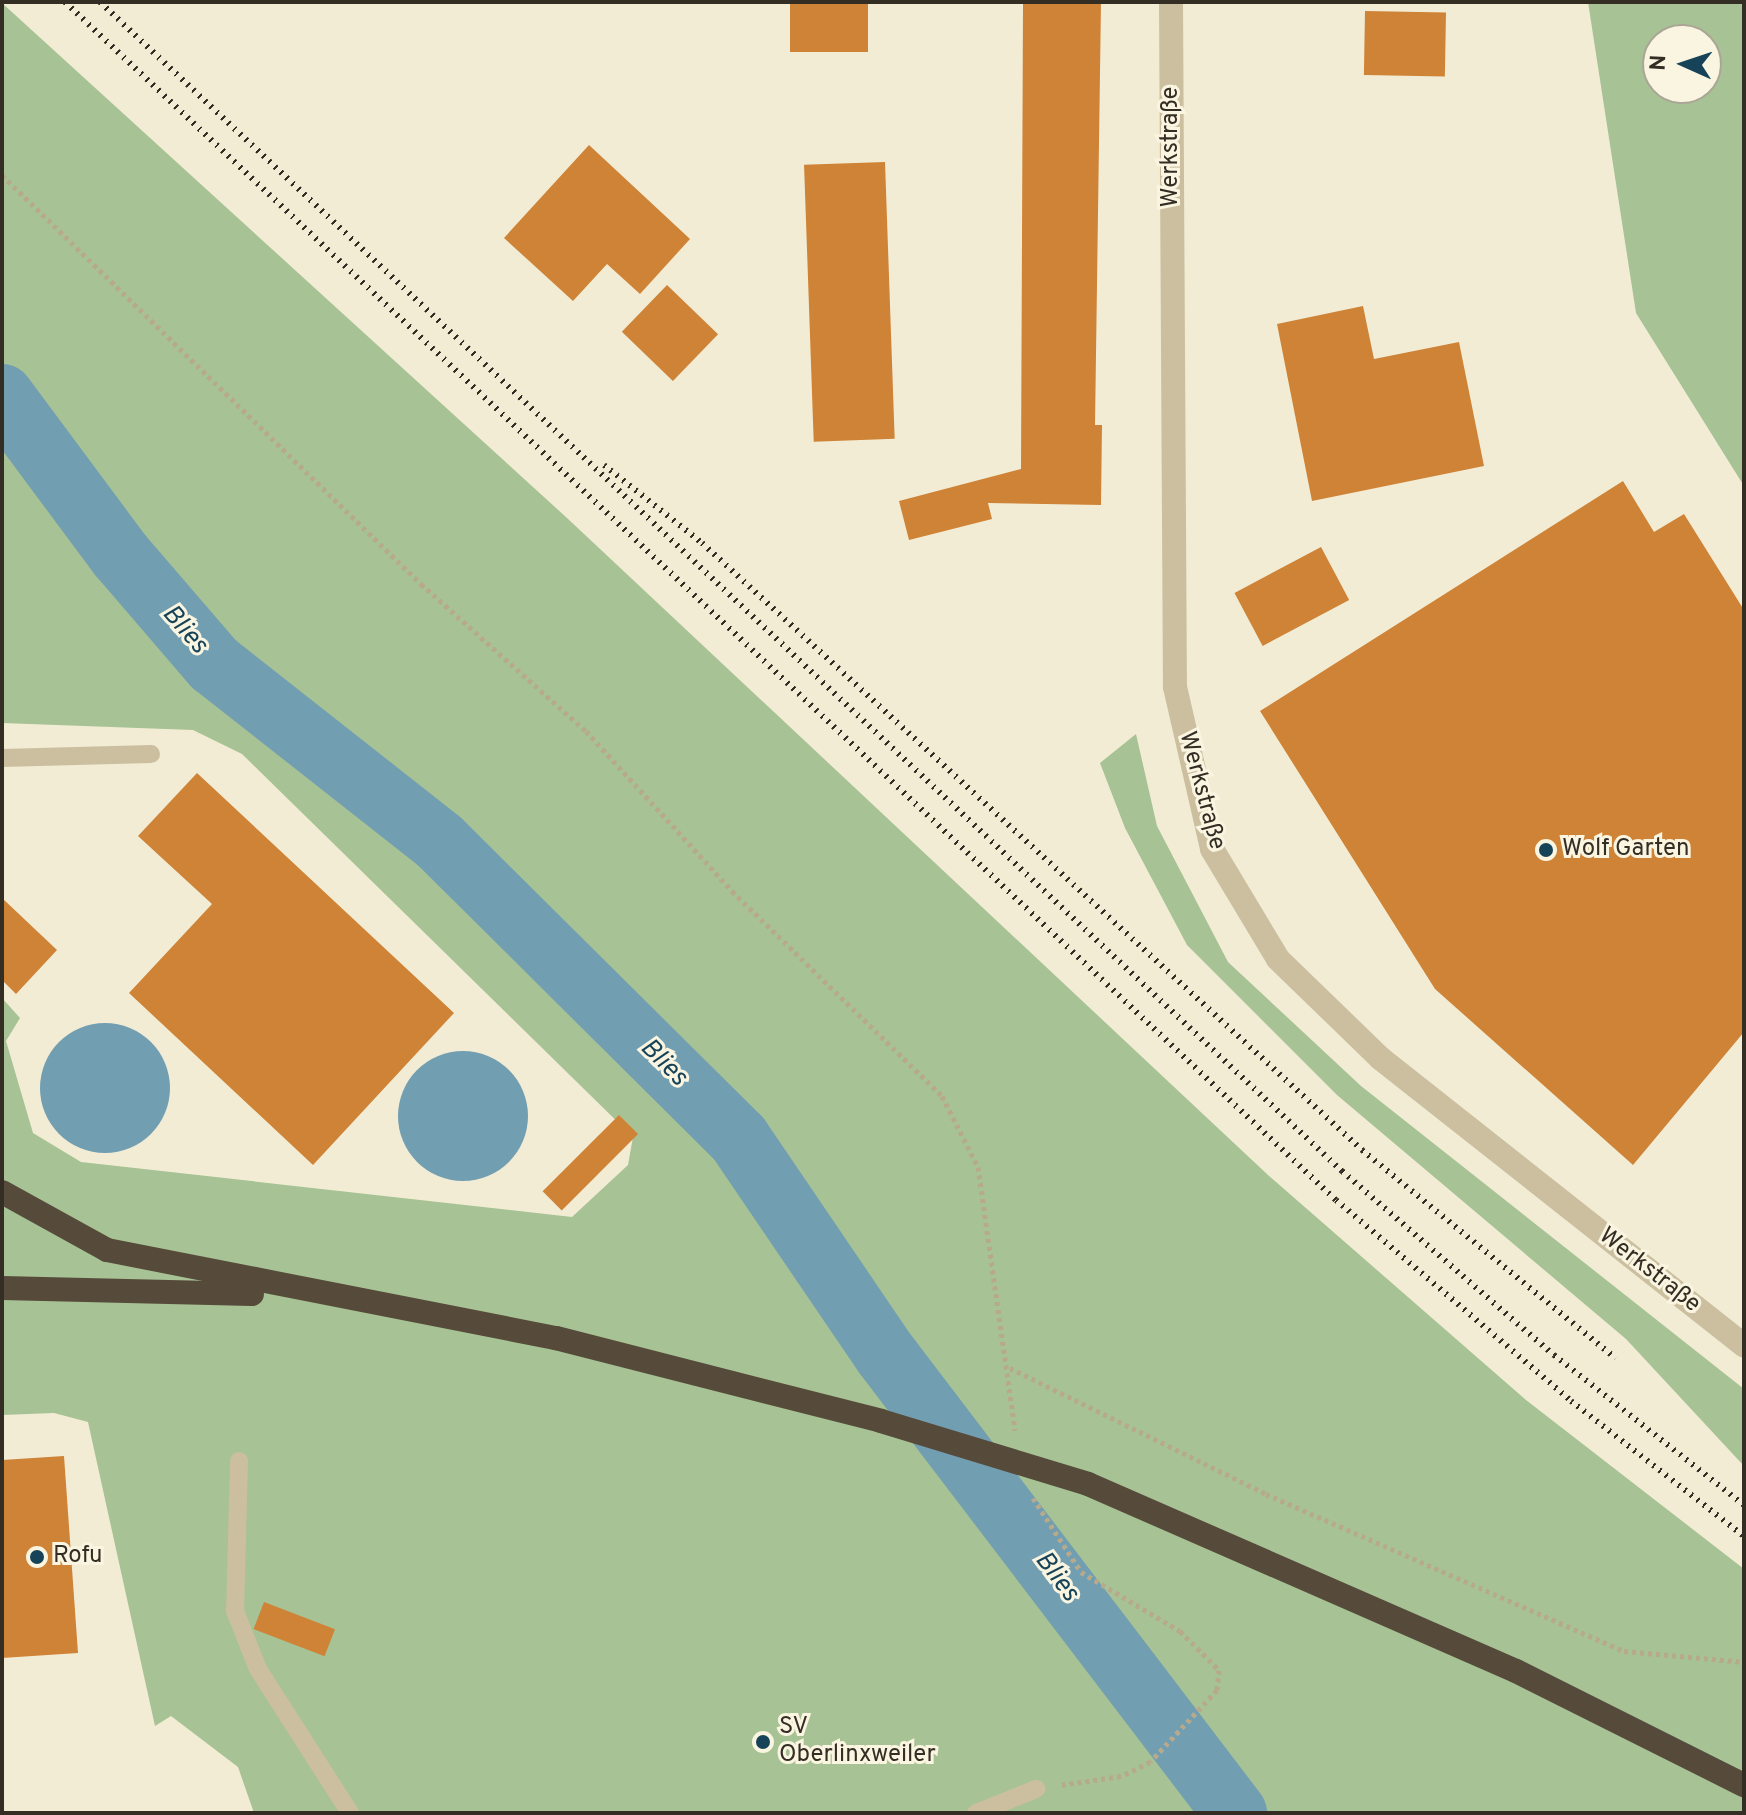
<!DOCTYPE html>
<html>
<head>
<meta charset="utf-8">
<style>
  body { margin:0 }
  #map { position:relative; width:1746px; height:1815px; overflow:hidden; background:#f2ecd5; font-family:Overpass,sans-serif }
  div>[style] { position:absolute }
  .green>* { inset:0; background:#a7c294 }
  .water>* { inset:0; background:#729eb1 }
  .round { border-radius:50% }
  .river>* { height:64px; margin:-32px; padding:0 32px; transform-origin:32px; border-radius:32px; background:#729eb1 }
  .building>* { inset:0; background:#cf8336; transform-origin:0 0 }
  .path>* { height:5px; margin-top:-2.5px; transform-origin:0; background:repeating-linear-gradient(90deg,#b7a98b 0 4px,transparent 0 8px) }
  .lane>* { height:18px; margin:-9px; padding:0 9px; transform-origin:9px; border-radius:9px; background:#cbbfa0 }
  .street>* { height:24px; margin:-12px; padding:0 12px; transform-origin:12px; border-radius:12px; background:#cbbfa0 }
  .highway>* { height:24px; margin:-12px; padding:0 12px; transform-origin:12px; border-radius:12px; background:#564a3a }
  .rail>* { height:6px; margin-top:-3px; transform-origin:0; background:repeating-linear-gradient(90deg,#342d24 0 2px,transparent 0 8px) }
  .highway-bridge>* { height:24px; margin:-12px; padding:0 12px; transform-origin:12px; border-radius:12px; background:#564a3a }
  .dots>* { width:22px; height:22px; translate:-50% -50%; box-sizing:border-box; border:4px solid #faf5e1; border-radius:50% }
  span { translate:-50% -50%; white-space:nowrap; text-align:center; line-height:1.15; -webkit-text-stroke:6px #faf5e1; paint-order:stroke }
  .street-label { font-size:24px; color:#342d24 }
  .poi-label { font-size:24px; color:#342d24 }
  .left { translate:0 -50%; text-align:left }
  .water-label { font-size:26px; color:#174358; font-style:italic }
  .frame { position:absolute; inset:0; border:4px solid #342d24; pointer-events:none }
  .north { position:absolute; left:1642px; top:24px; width:80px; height:80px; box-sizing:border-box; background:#faf5e1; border:2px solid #aba595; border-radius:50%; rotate:273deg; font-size:22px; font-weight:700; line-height:32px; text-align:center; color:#342d24 }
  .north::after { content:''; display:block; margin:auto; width:28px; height:36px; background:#174358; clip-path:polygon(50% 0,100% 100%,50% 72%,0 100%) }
</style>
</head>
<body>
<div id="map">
  <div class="green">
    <div style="clip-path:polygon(evenodd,1588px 2px,1744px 2px,1744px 486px,1636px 313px,1588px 2px,1706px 40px,1706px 88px,1658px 88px,1658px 40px,1706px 40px)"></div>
    <div style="clip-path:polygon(2px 3px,567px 518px,1268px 1175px,1526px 1400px,1744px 1569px,1744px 1813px,254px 1813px,238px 1767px,171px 1716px,155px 1726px,88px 1422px,54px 1413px,2px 1415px,2px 998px,20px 1018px,6px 1041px,33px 1133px,81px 1162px,572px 1217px,628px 1165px,633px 1137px,242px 754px,193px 730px,2px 723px)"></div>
    <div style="clip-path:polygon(1136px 734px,1157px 826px,1228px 962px,1361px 1086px,1744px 1389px,1744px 1466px,1626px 1339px,1337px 1095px,1187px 945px,1125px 828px,1100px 763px)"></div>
  </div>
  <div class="water">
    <div class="round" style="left:40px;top:1023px;width:130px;height:130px"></div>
    <div class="round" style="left:398px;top:1051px;width:130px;height:130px"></div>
  </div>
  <div class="river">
    <div style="left:2px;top:396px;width:199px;rotate:53.4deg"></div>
    <div style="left:121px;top:556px;width:143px;rotate:49.3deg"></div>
    <div style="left:214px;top:664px;width:286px;rotate:38.2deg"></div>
    <div style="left:439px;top:841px;width:423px;rotate:44.8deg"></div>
    <div style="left:739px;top:1139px;width:261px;rotate:55.8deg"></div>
    <div style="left:886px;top:1355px;width:576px;rotate:52.69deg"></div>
  </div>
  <div class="building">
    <div style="left:790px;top:2px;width:78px;height:50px"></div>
    <div style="clip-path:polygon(1023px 2px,1101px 2px,1095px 425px,1102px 425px,1101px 505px,988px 503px,992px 519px,909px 540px,899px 501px,1021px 469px)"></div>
    <div style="left:1365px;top:11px;width:81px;height:64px;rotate:1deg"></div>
    <div style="clip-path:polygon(589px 145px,690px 239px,640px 294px,607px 264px,573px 301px,504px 238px)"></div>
    <div style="left:885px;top:162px;width:277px;height:81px;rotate:88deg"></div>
    <div style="left:667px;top:285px;width:71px;height:65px;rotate:44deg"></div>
    <div style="clip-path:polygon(1363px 306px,1374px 359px,1459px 342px,1484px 466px,1312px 501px,1277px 324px)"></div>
    <div style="clip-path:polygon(1623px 481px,1654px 532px,1684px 514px,1744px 610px,1744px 1032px,1633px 1165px,1435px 989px,1260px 711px)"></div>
    <div style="left:1321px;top:547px;width:60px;height:98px;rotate:62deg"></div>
    <div style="clip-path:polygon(197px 773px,454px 1013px,313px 1165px,129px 993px,212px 904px,138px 836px)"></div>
    <div style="clip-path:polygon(2px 898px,57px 950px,16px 994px,2px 980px)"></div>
    <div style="left:619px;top:1115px;width:27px;height:108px;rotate:45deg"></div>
    <div style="clip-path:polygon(64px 1456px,78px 1653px,2px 1658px,2px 1460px)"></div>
    <div style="left:264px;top:1602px;width:76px;height:29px;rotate:21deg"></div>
  </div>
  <div class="path">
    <div style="left:2px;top:175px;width:586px;rotate:44.31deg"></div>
    <div style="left:421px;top:584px;width:221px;rotate:41.7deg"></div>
    <div style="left:586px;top:731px;width:217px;rotate:47.6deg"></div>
    <div style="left:732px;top:891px;width:293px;rotate:44.3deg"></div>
    <div style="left:942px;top:1096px;width:80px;rotate:63.1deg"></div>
    <div style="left:978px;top:1167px;width:266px;rotate:82deg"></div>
    <div style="left:1010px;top:1368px;width:285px;rotate:26.2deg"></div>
    <div style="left:1266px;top:1494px;width:391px;rotate:23.7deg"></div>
    <div style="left:1624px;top:1651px;width:121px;rotate:5.2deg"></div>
    <div style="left:1033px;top:1498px;width:88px;rotate:57deg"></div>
    <div style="left:1081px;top:1572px;width:115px;rotate:30.8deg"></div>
    <div style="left:1180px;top:1631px;width:55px;rotate:45deg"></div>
    <div style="left:1219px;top:1670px;width:20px;rotate:96deg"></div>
    <div style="left:1217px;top:1690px;width:98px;rotate:132.9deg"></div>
    <div style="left:1150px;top:1762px;width:32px;rotate:154deg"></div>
    <div style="left:1121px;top:1776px;width:62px;rotate:171.6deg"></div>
  </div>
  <div class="lane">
    <div style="left:2px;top:758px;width:149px;rotate:-1.5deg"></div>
    <div style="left:239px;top:1461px;width:150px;rotate:91.5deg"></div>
    <div style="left:235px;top:1611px;width:62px;rotate:68.4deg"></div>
    <div style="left:258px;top:1669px;width:171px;rotate:57.4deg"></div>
    <div style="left:976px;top:1813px;width:65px;rotate:-21.8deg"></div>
  </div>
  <div class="street">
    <div style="left:1171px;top:2px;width:685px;rotate:89.67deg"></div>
    <div style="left:1175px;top:687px;width:166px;rotate:77.1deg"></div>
    <div style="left:1212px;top:849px;width:128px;rotate:59deg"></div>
    <div style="left:1278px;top:959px;width:142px;rotate:44.1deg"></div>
    <div style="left:1380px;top:1058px;width:464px;rotate:38.3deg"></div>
  </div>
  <div class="highway">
    <div style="left:2px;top:1192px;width:120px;rotate:28.9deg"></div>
    <div style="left:107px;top:1250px;width:458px;rotate:11.1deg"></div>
    <div style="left:556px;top:1338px;width:335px;rotate:14.3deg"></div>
    <div style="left:2px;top:1288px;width:250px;rotate:1.4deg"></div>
    <div style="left:1088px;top:1484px;width:467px;rotate:23.6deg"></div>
    <div style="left:1516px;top:1671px;width:255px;rotate:26.6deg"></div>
  </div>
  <div class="rail">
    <div style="left:65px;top:2px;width:1747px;rotate:43.31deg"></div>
    <div style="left:1336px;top:1200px;width:309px;rotate:40.5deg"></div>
    <div style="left:1571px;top:1401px;width:219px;rotate:38deg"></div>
    <div style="left:100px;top:2px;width:1706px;rotate:43.27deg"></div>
    <div style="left:1342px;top:1171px;width:281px;rotate:41deg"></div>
    <div style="left:1554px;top:1355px;width:242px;rotate:38.3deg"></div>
    <div style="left:604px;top:465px;width:125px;rotate:38.5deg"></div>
    <div style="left:702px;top:543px;width:897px;rotate:42.6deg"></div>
    <div style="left:1362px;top:1150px;width:328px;rotate:39.4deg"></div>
  </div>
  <div class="highway-bridge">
    <div style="left:881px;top:1421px;width:216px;rotate:16.9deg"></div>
  </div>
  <div class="dots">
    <div style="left:1546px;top:850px;background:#174358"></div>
    <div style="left:37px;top:1557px;background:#174358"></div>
    <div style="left:763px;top:1742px;background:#174358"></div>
  </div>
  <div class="street-label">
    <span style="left:1172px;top:147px;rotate:-90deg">Werkstraße</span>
    <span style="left:1201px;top:791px;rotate:75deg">Werkstraße</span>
    <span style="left:1649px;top:1271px;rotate:38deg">Werkstraße</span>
  </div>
  <div class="poi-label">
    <span class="left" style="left:1562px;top:850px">Wolf Garten</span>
    <span class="left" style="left:53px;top:1557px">Rofu</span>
    <span class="left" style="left:779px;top:1742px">SV<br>Oberlinxweiler</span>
  </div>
  <div class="water-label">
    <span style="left:184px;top:630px;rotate:49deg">Blies</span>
    <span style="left:663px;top:1063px;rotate:45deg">Blies</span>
    <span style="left:1056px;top:1577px;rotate:53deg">Blies</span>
  </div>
  <div class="frame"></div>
  <div class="north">N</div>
</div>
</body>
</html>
